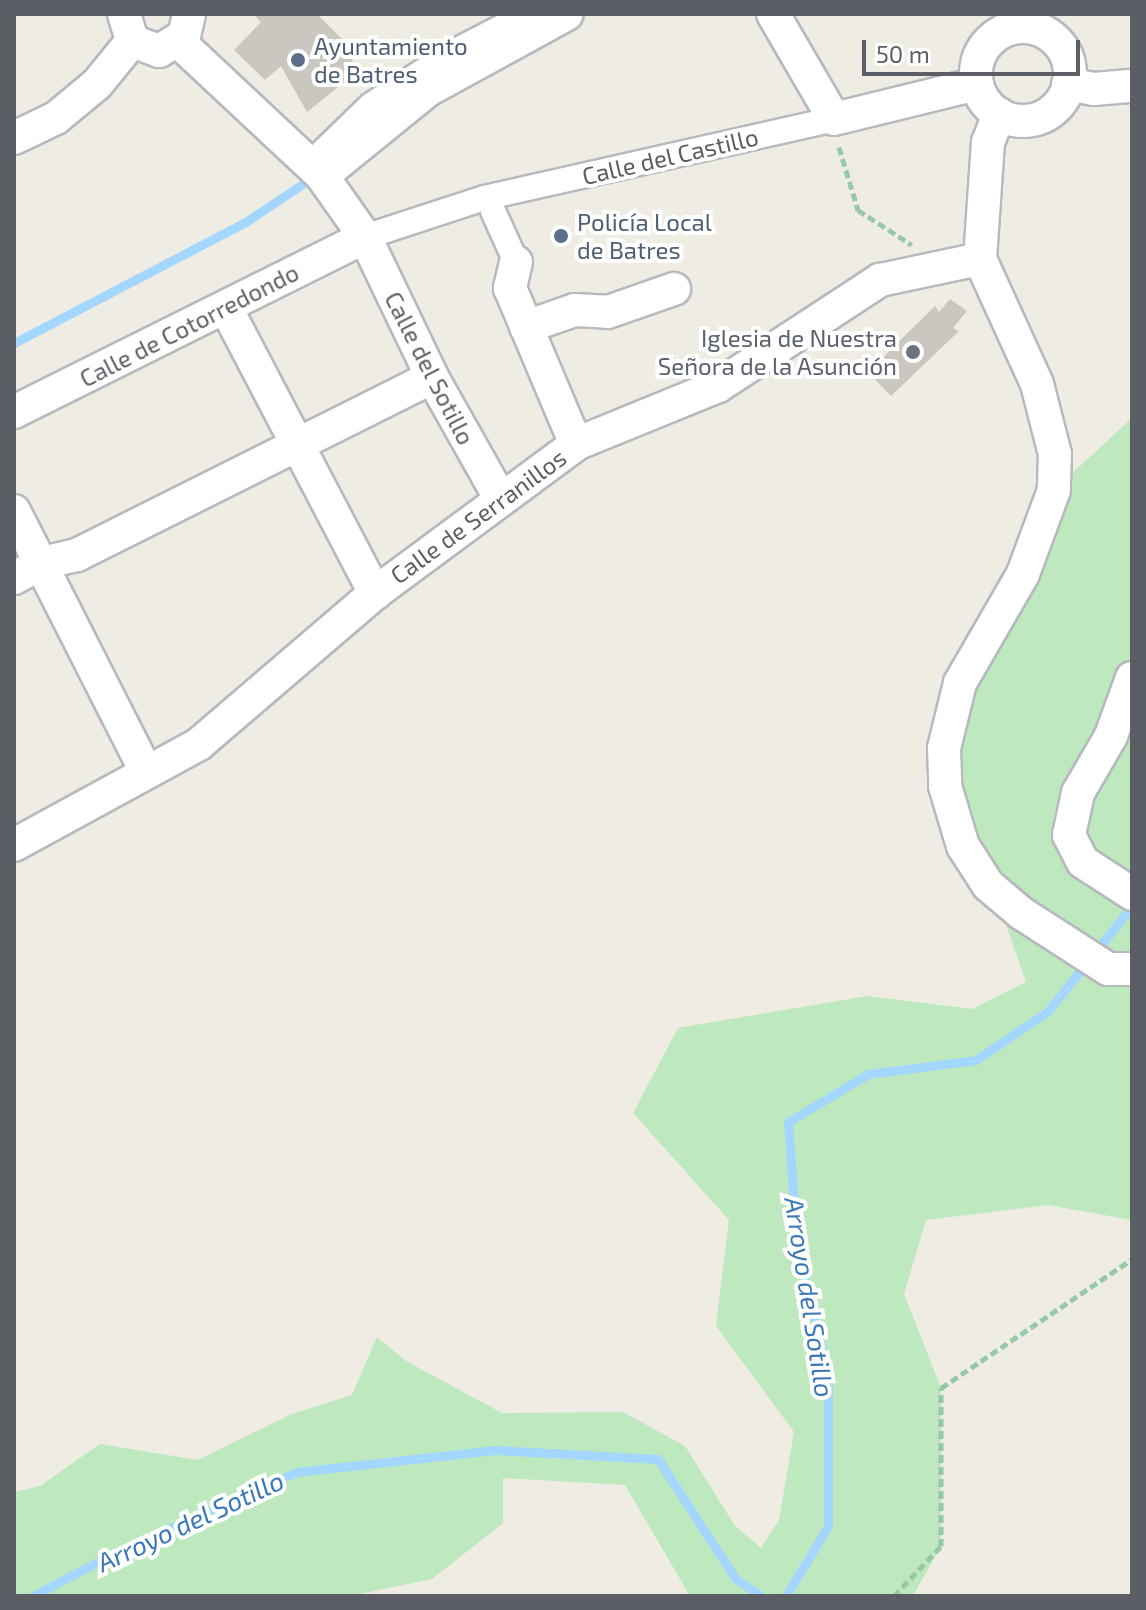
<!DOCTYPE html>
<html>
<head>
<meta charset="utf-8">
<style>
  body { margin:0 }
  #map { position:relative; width:1146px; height:1610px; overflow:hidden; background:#efece3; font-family:"Exo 2",sans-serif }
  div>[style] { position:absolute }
  .green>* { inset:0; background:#bee8be }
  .stream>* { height:9px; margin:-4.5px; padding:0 4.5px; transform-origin:4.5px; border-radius:4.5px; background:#a3d7ff }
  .building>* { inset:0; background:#cac6c0 }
  .path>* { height:5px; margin-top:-2.5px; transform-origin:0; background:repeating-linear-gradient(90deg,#97c9a6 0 8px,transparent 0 12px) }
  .roads { filter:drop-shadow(2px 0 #b6b9be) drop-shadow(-2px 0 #b6b9be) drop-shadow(0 2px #b6b9be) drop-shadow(0 -2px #b6b9be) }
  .pedestrian>* { height:24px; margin:-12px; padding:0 12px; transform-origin:12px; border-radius:12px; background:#fff }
  .minor>* { height:32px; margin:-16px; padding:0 16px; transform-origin:16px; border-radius:16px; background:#fff }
  .minor>.ring { margin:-16px; padding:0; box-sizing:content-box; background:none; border:32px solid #fff; border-radius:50% }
  .dots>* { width:22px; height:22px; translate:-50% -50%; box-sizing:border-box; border:4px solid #fff; border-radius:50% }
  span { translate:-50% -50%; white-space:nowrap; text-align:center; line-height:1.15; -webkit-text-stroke:8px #fff; paint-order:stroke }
  .service-label { font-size:24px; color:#4e5e75 }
  .left { translate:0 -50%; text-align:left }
  .street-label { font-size:24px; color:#5b5f65 }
  .worship-label { font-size:24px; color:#5b616d }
  .right { translate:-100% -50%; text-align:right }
  .water-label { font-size:26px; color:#3a77b7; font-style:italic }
  .frame { position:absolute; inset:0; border:16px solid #5b5f65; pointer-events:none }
  .scale { position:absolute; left:862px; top:40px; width:218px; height:36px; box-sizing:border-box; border:4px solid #5b5f65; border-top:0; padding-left:10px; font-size:24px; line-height:28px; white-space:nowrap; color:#5b5f65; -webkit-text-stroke:6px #fff; paint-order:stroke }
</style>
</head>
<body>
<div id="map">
  <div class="green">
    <div style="clip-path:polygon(1132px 418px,1132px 1220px,1048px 1205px,926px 1220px,904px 1294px,941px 1388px,941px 1546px,913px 1596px,690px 1596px,625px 1485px,503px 1478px,503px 1523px,432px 1579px,350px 1596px,14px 1596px,14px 1492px,40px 1486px,100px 1444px,198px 1460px,292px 1414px,352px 1395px,377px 1337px,406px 1361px,502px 1413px,623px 1412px,685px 1446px,735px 1526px,761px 1548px,779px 1520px,794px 1432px,716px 1326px,729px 1220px,633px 1113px,678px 1028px,867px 996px,972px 1009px,1026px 982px,944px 748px,1054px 490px)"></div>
  </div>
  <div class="stream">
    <div style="left:14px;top:343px;width:259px;rotate:-27.6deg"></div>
    <div style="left:244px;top:223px;width:69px;rotate:-33.7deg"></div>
    <div style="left:33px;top:1596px;width:96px;rotate:-27.9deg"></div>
    <div style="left:118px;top:1551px;width:195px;rotate:-23.9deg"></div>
    <div style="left:296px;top:1472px;width:201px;rotate:-6.3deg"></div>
    <div style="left:496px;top:1450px;width:162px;rotate:3.2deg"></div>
    <div style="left:658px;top:1459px;width:142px;rotate:57.1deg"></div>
    <div style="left:735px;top:1578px;width:32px;rotate:35deg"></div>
    <div style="left:786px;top:1596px;width:82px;rotate:-59deg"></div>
    <div style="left:828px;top:1526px;width:151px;rotate:-90deg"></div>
    <div style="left:828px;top:1375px;width:132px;rotate:-103.6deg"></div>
    <div style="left:797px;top:1247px;width:125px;rotate:-94.1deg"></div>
    <div style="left:788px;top:1122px;width:93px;rotate:-31deg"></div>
    <div style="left:868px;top:1074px;width:109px;rotate:-7.4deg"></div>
    <div style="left:976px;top:1060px;width:87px;rotate:-34.2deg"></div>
    <div style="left:1048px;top:1011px;width:134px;rotate:-51.3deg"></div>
  </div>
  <div class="building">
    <div style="clip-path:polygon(253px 14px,317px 14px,341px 38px,358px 71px,307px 112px,281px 66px,265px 80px,234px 50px,261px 22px)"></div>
    <div style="clip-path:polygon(950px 299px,967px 311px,953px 328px,959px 331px,891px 396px,868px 372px,935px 306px,939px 312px)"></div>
  </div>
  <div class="path">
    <div style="left:839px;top:147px;width:66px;rotate:73.2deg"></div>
    <div style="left:858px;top:210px;width:64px;rotate:32.9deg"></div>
    <div style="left:894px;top:1596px;width:69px;rotate:-46.8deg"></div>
    <div style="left:941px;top:1546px;width:158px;rotate:-90deg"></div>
    <div style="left:941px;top:1388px;width:230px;rotate:-34deg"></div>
  </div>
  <div class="roads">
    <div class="pedestrian">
      <div style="left:309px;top:165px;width:86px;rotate:-44.1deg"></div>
      <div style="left:371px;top:105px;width:92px;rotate:-33deg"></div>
      <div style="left:448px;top:55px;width:89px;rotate:-27.4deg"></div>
      <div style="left:493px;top:211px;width:56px;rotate:65.7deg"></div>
      <div style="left:365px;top:237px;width:125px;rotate:-18.1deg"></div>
      <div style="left:484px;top:198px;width:359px;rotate:-12.7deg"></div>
    </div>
    <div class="minor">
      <div style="left:124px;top:14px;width:28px;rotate:73deg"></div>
      <div style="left:132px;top:41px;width:29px;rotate:20deg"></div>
      <div style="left:159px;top:51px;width:29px;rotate:-31deg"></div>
      <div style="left:184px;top:36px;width:23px;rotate:-77deg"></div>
      <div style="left:773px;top:14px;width:121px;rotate:59.8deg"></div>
      <div style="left:834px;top:119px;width:147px;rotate:-13.8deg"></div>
      <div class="ring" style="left:976px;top:27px;width:62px;height:62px"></div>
      <div style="left:179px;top:42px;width:196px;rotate:43.1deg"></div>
      <div style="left:322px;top:176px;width:75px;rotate:54.8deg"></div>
      <div style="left:365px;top:237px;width:155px;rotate:64.4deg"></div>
      <div style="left:432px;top:377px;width:137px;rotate:60.6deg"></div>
      <div style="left:1068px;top:84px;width:26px;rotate:11deg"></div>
      <div style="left:1094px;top:89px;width:38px;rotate:-5deg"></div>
      <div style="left:999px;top:114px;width:30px;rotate:111deg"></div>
      <div style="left:988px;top:142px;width:117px;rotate:93.9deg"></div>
      <div style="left:980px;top:259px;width:137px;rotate:65.5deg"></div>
      <div style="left:1037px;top:384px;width:72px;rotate:75.6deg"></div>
      <div style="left:1055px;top:454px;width:36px;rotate:92deg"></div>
      <div style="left:1054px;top:490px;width:90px;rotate:110.3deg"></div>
      <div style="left:1023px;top:574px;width:126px;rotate:120deg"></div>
      <div style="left:960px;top:683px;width:67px;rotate:103.8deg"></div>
      <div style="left:944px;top:748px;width:38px;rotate:88deg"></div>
      <div style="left:945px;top:786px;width:63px;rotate:73.3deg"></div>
      <div style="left:963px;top:846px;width:46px;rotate:57.3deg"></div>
      <div style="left:988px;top:885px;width:43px;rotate:40.3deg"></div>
      <div style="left:1021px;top:913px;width:103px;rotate:32.8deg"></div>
      <div style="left:1108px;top:969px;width:24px"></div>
      <div style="left:14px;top:138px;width:47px;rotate:-25.5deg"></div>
      <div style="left:56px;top:118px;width:53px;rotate:-39.7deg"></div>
      <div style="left:97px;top:84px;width:55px;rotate:-50.9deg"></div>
      <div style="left:322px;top:176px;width:136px;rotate:-39.1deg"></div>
      <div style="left:428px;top:90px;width:158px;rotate:-28.7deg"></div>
      <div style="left:516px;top:262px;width:27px;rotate:103deg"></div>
      <div style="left:510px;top:288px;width:169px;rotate:67.1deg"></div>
      <div style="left:226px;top:308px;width:322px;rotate:62.4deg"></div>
      <div style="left:526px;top:327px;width:52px;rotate:-19.1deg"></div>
      <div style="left:575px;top:310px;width:33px;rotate:3deg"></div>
      <div style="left:608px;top:312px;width:70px;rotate:-19.2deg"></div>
      <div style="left:14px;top:412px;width:392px;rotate:-26.5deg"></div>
      <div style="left:14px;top:511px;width:292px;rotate:63.1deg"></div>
      <div style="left:14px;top:578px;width:32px;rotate:-28deg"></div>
      <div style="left:42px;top:563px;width:36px;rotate:-13deg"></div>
      <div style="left:77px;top:555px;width:397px;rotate:-26.6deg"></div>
      <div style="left:1132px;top:678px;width:62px;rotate:109.9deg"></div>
      <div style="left:1111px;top:736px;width:66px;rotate:120.1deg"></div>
      <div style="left:1078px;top:793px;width:43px;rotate:102.1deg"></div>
      <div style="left:1069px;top:835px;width:30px;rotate:63deg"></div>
      <div style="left:1083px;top:862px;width:59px;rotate:33.1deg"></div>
      <div style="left:14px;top:845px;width:211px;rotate:-28.6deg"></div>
      <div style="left:199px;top:744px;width:232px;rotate:-40.6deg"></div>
      <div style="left:375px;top:593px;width:250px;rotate:-36.5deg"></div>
      <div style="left:576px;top:444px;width:153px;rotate:-22.2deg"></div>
      <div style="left:718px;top:386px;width:194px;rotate:-33.2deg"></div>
      <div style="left:880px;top:280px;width:102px;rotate:-11.9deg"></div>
    </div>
  </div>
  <div class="dots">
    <div style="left:298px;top:60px;background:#5c6f8a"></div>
    <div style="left:561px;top:236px;background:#5c6f8a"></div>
    <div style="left:913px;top:352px;background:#6b7280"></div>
  </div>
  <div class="service-label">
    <span class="left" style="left:314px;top:60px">Ayuntamiento<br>de Batres</span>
    <span class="left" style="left:577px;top:236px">Policía Local<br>de Batres</span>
  </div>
  <div class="street-label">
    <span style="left:670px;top:156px;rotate:-13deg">Calle del Castillo</span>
    <span style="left:189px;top:325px;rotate:-27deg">Calle de Cotorredondo</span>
    <span style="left:430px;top:368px;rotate:63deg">Calle del Sotillo</span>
    <span style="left:478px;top:516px;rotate:-36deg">Calle de Serranillos</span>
  </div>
  <div class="worship-label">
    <span class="right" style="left:897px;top:352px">Iglesia de Nuestra<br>Señora de la Asunción</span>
  </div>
  <div class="water-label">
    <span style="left:810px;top:1297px;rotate:81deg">Arroyo del Sotillo</span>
    <span style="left:190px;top:1521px;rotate:-25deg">Arroyo del Sotillo</span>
  </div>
  <div class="frame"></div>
  <div class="scale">50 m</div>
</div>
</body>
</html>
